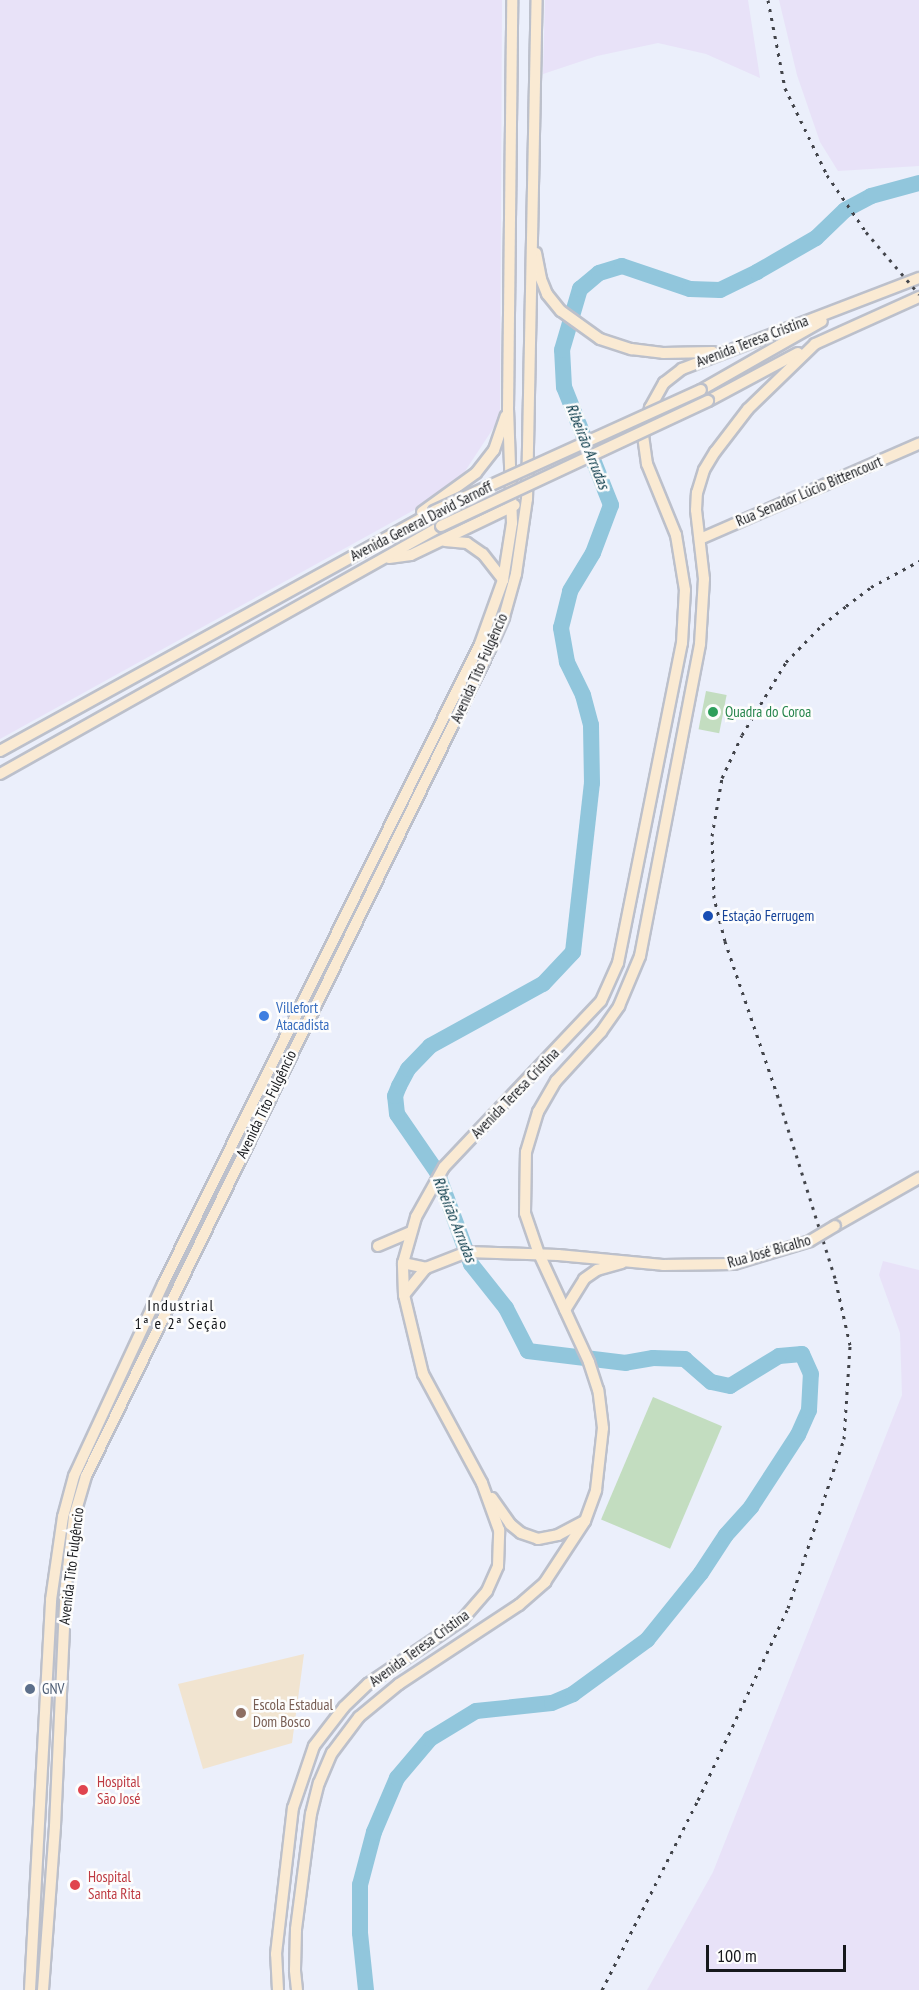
<!DOCTYPE html>
<html>
<head>
<meta charset="utf-8">
<style>
  body { margin:0 }
  #map { position:relative; width:919px; height:1990px; overflow:hidden; background:#ebeffb; font-family:"PT Sans Narrow",sans-serif }
  div>[style] { position:absolute }
  .industrial>* { inset:0; background:#e8e2f8 }
  .education>* { inset:0; background:#f1e4d0 }
  .green>* { inset:0; background:#c3ddc0; transform-origin:0 0 }
  .river>* { height:16px; margin:-8px; padding:0 8px; transform-origin:8px; border-radius:8px; background:#91c6dc }
  .roads { filter:drop-shadow(2px 0 #bcc0cb) drop-shadow(-2px 0 #bcc0cb) drop-shadow(0 2px #bcc0cb) drop-shadow(0 -2px #bcc0cb) }
  .secondary>* { height:10px; margin:-5px; padding:0 5px; transform-origin:5px; border-radius:5px; background:#faead3 }
  .rail>* { height:3px; margin-top:-1.5px; transform-origin:0; background:repeating-linear-gradient(90deg,#42444a 0 3px,transparent 0 9px) }
  .bridges { filter:drop-shadow(2px 0 #bcc0cb) drop-shadow(-2px 0 #bcc0cb) drop-shadow(0 2px #bcc0cb) drop-shadow(0 -2px #bcc0cb) }
  .secondary-bridge>* { height:10px; margin:-5px; padding:0 5px; transform-origin:5px; border-radius:5px; background:#faead3 }
  .dots>* { width:16px; height:16px; translate:-50% -50%; box-sizing:border-box; border:3px solid #fdfdfd; border-radius:50% }
  span { translate:-50% -50%; white-space:nowrap; text-align:center; line-height:1.15; -webkit-text-stroke:5px #fdfdfd; paint-order:stroke }
  .street-label { font-size:15px; color:#16181c }
  .leisure-label { font-size:15px; color:#27864d }
  .left { translate:0 -50%; text-align:left }
  .transit-label { font-size:15px; color:#164399 }
  .shop-label { font-size:15px; color:#366cbe }
  .service-label { font-size:15px; color:#4e5e75 }
  .education-label { font-size:15px; color:#785e54 }
  .health-label { font-size:15px; color:#be3a42 }
  .water-label { font-size:16px; color:#033544; font-style:italic }
  .neighbourhood-label { font-size:16px; color:#16181c; letter-spacing:1.5px }
  .scale { position:absolute; left:706px; top:1945px; width:140px; height:27px; box-sizing:border-box; border:3px solid #16181c; border-top:0; padding-left:8px; font-size:18px; line-height:21px; white-space:nowrap; color:#16181c; -webkit-text-stroke:4px #fdfdfd; paint-order:stroke }
</style>
</head>
<body>
<div id="map">
  <div class="industrial">
    <div style="clip-path:polygon(0 0,502px 0,500px 418px,454px 488px,0 739px)"></div>
    <div style="clip-path:polygon(545px 0,748px 0,760px 78px,706px 54px,658px 43px,597px 56px,543px 74px)"></div>
    <div style="clip-path:polygon(779px 0,919px 0,919px 166px,838px 171px,820px 142px,797px 75px)"></div>
    <div style="clip-path:polygon(883px 1261px,919px 1270px,919px 1990px,647px 1990px,713px 1872px,902px 1395px,900px 1333px,879px 1275px)"></div>
  </div>
  <div class="education">
    <div style="clip-path:polygon(304px 1654px,292px 1743px,203px 1769px,178px 1684px)"></div>
  </div>
  <div class="green">
    <div style="left:706px;top:691px;width:21px;height:39px;rotate:11deg"></div>
    <div style="left:653px;top:1397px;width:75px;height:133px;rotate:23deg"></div>
  </div>
  <div class="river">
    <div style="left:366px;top:1990px;width:57px;rotate:-96deg"></div>
    <div style="left:360px;top:1933px;width:48px;rotate:-90deg"></div>
    <div style="left:360px;top:1885px;width:55px;rotate:-75.2deg"></div>
    <div style="left:374px;top:1832px;width:59px;rotate:-66.9deg"></div>
    <div style="left:397px;top:1778px;width:51px;rotate:-49.8deg"></div>
    <div style="left:430px;top:1739px;width:54px;rotate:-31.3deg"></div>
    <div style="left:476px;top:1711px;width:76px;rotate:-6deg"></div>
    <div style="left:552px;top:1703px;width:23px;rotate:-23deg"></div>
    <div style="left:573px;top:1694px;width:92px;rotate:-36.1deg"></div>
    <div style="left:647px;top:1640px;width:86px;rotate:-51.1deg"></div>
    <div style="left:701px;top:1573px;width:45px;rotate:-56.7deg"></div>
    <div style="left:726px;top:1535px;width:38px;rotate:-48deg"></div>
    <div style="left:751px;top:1507px;width:86px;rotate:-56.9deg"></div>
    <div style="left:798px;top:1435px;width:27px;rotate:-66deg"></div>
    <div style="left:809px;top:1410px;width:36px;rotate:-87deg"></div>
    <div style="left:811px;top:1374px;width:22px;rotate:-114deg"></div>
    <div style="left:802px;top:1354px;width:23px;rotate:175deg"></div>
    <div style="left:779px;top:1356px;width:57px;rotate:148.5deg"></div>
    <div style="left:730px;top:1386px;width:19px;rotate:-168deg"></div>
    <div style="left:711px;top:1382px;width:35px;rotate:-139deg"></div>
    <div style="left:685px;top:1359px;width:32px;rotate:-178deg"></div>
    <div style="left:653px;top:1358px;width:27px;rotate:170deg"></div>
    <div style="left:626px;top:1363px;width:99px;rotate:-173deg"></div>
    <div style="left:528px;top:1351px;width:48px;rotate:-117.1deg"></div>
    <div style="left:506px;top:1308px;width:56px;rotate:-128.5deg"></div>
    <div style="left:471px;top:1264px;width:98px;rotate:-110.3deg"></div>
    <div style="left:437px;top:1172px;width:70px;rotate:-124.6deg"></div>
    <div style="left:397px;top:1114px;width:18px;rotate:-96deg"></div>
    <div style="left:395px;top:1096px;width:11px;rotate:-68deg"></div>
    <div style="left:399px;top:1086px;width:19px;rotate:-62deg"></div>
    <div style="left:408px;top:1069px;width:32px;rotate:-46deg"></div>
    <div style="left:430px;top:1046px;width:129px;rotate:-28.8deg"></div>
    <div style="left:543px;top:984px;width:44px;rotate:-46.8deg"></div>
    <div style="left:573px;top:952px;width:170px;rotate:-83.6deg"></div>
    <div style="left:592px;top:783px;width:58px;rotate:-91deg"></div>
    <div style="left:591px;top:725px;width:31px;rotate:-105deg"></div>
    <div style="left:583px;top:695px;width:37px;rotate:-116deg"></div>
    <div style="left:567px;top:662px;width:35px;rotate:-100deg"></div>
    <div style="left:561px;top:628px;width:38px;rotate:-76deg"></div>
    <div style="left:570px;top:591px;width:44px;rotate:-58.8deg"></div>
    <div style="left:593px;top:553px;width:51px;rotate:-69.4deg"></div>
    <div style="left:611px;top:505px;width:127px;rotate:-111.7deg"></div>
    <div style="left:564px;top:387px;width:37px;rotate:-93deg"></div>
    <div style="left:562px;top:350px;width:64px;rotate:-73.6deg"></div>
    <div style="left:580px;top:289px;width:25px;rotate:-40deg"></div>
    <div style="left:599px;top:273px;width:24px;rotate:-17deg"></div>
    <div style="left:622px;top:266px;width:72px;rotate:18.7deg"></div>
    <div style="left:690px;top:289px;width:30px;rotate:2deg"></div>
    <div style="left:720px;top:290px;width:41px;rotate:-25.9deg"></div>
    <div style="left:757px;top:272px;width:68px;rotate:-30deg"></div>
    <div style="left:816px;top:238px;width:40px;rotate:-44deg"></div>
    <div style="left:845px;top:210px;width:30px;rotate:-28deg"></div>
    <div style="left:871px;top:196px;width:50px;rotate:-15.2deg"></div>
  </div>
  <div class="roads">
    <div class="secondary">
      <div style="left:536px;top:253px;width:26px;rotate:79deg"></div>
      <div style="left:541px;top:279px;width:16px;rotate:68deg"></div>
      <div style="left:547px;top:294px;width:22px;rotate:51deg"></div>
      <div style="left:561px;top:311px;width:48px;rotate:35.7deg"></div>
      <div style="left:600px;top:339px;width:33px;rotate:18deg"></div>
      <div style="left:631px;top:349px;width:32px;rotate:7deg"></div>
      <div style="left:663px;top:353px;width:50px;rotate:-1.1deg"></div>
      <div style="left:701px;top:390px;width:139px;rotate:-29.7deg"></div>
      <div style="left:708px;top:401px;width:102px;rotate:-28.1deg"></div>
      <div style="left:422px;top:512px;width:67px;rotate:-35.8deg"></div>
      <div style="left:476px;top:473px;width:29px;rotate:-52deg"></div>
      <div style="left:494px;top:450px;width:36px;rotate:-71deg"></div>
      <div style="left:700px;top:539px;width:239px;rotate:-23.5deg"></div>
      <div style="left:445px;top:541px;width:22px;rotate:5deg"></div>
      <div style="left:467px;top:543px;width:19px;rotate:35deg"></div>
      <div style="left:483px;top:554px;width:33px;rotate:52deg"></div>
      <div style="left:389px;top:558px;width:22px;rotate:-8deg"></div>
      <div style="left:411px;top:555px;width:115px;rotate:-25.7deg"></div>
      <div style="left:0;top:751px;width:496px;rotate:-28.9deg"></div>
      <div style="left:0;top:774px;width:506px;rotate:-29.35deg"></div>
      <div style="left:835px;top:1226px;width:97px;rotate:-29.7deg"></div>
      <div style="left:378px;top:1246px;width:36px;rotate:-23deg"></div>
      <div style="left:403px;top:1263px;width:24px;rotate:12deg"></div>
      <div style="left:404px;top:1295px;width:35px;rotate:-51deg"></div>
      <div style="left:426px;top:1268px;width:44px;rotate:-21.3deg"></div>
      <div style="left:467px;top:1252px;width:91px;rotate:1.9deg"></div>
      <div style="left:558px;top:1255px;width:105px;rotate:5.4deg"></div>
      <div style="left:663px;top:1265px;width:71px;rotate:-0.8deg"></div>
      <div style="left:734px;top:1264px;width:79px;rotate:-16.8deg"></div>
      <div style="left:565px;top:1310px;width:36px;rotate:-58deg"></div>
      <div style="left:584px;top:1279px;width:16px;rotate:-35deg"></div>
      <div style="left:597px;top:1270px;width:26px;rotate:-16deg"></div>
      <div style="left:492px;top:1498px;width:32px;rotate:55deg"></div>
      <div style="left:510px;top:1524px;width:14px;rotate:39deg"></div>
      <div style="left:521px;top:1533px;width:18px;rotate:19deg"></div>
      <div style="left:538px;top:1539px;width:20px;rotate:-11deg"></div>
      <div style="left:558px;top:1535px;width:30px;rotate:-28deg"></div>
      <div style="left:30px;top:1990px;width:391px;rotate:-86.9deg"></div>
      <div style="left:51px;top:1600px;width:84px;rotate:-81.8deg"></div>
      <div style="left:63px;top:1517px;width:42px;rotate:-75deg"></div>
      <div style="left:74px;top:1476px;width:212px;rotate:-65.1deg"></div>
      <div style="left:163px;top:1284px;width:714px;rotate:-63.65deg"></div>
      <div style="left:480px;top:644px;width:68px;rotate:-70.2deg"></div>
      <div style="left:503px;top:580px;width:58px;rotate:-81deg"></div>
      <div style="left:512px;top:523px;width:113px;rotate:-92deg"></div>
      <div style="left:508px;top:410px;width:410px;rotate:-89.4deg"></div>
      <div style="left:43px;top:1990px;width:164px;rotate:-85.8deg"></div>
      <div style="left:55px;top:1826px;width:240px;rotate:-87.4deg"></div>
      <div style="left:66px;top:1586px;width:69px;rotate:-83.4deg"></div>
      <div style="left:74px;top:1517px;width:43px;rotate:-73.7deg"></div>
      <div style="left:86px;top:1476px;width:920px;rotate:-63.96deg"></div>
      <div style="left:490px;top:649px;width:35px;rotate:-66deg"></div>
      <div style="left:504px;top:617px;width:45px;rotate:-74.4deg"></div>
      <div style="left:516px;top:574px;width:76px;rotate:-81.7deg"></div>
      <div style="left:527px;top:499px;width:499px;rotate:-88.9deg"></div>
      <div style="left:278px;top:1990px;width:36px;rotate:-93deg"></div>
      <div style="left:276px;top:1954px;width:147px;rotate:-83.4deg"></div>
      <div style="left:293px;top:1808px;width:65px;rotate:-71.3deg"></div>
      <div style="left:314px;top:1746px;width:49px;rotate:-52.4deg"></div>
      <div style="left:344px;top:1707px;width:33px;rotate:-44deg"></div>
      <div style="left:368px;top:1684px;width:114px;rotate:-34.2deg"></div>
      <div style="left:462px;top:1620px;width:38px;rotate:-49deg"></div>
      <div style="left:487px;top:1591px;width:27px;rotate:-66deg"></div>
      <div style="left:498px;top:1566px;width:36px;rotate:-88deg"></div>
      <div style="left:499px;top:1530px;width:50px;rotate:-109.9deg"></div>
      <div style="left:482px;top:1483px;width:124px;rotate:-118.4deg"></div>
      <div style="left:423px;top:1374px;width:81px;rotate:-103.5deg"></div>
      <div style="left:404px;top:1295px;width:32px;rotate:-92deg"></div>
      <div style="left:403px;top:1263px;width:48px;rotate:-74.2deg"></div>
      <div style="left:416px;top:1217px;width:57px;rotate:-60.8deg"></div>
      <div style="left:444px;top:1167px;width:228px;rotate:-46.6deg"></div>
      <div style="left:601px;top:1001px;width:42px;rotate:-65.9deg"></div>
      <div style="left:618px;top:963px;width:326px;rotate:-78.7deg"></div>
      <div style="left:682px;top:643px;width:53px;rotate:-86.8deg"></div>
      <div style="left:685px;top:590px;width:56px;rotate:-99.3deg"></div>
      <div style="left:676px;top:535px;width:77px;rotate:-112.2deg"></div>
      <div style="left:647px;top:464px;width:28px;rotate:-98deg"></div>
      <div style="left:643px;top:436px;width:29px;rotate:-76deg"></div>
      <div style="left:650px;top:408px;width:29px;rotate:-61deg"></div>
      <div style="left:664px;top:383px;width:23px;rotate:-38deg"></div>
      <div style="left:682px;top:369px;width:254px;rotate:-21deg"></div>
      <div style="left:297px;top:1990px;width:20px;rotate:-96deg"></div>
      <div style="left:295px;top:1970px;width:41px;rotate:-88.6deg"></div>
      <div style="left:296px;top:1929px;width:116px;rotate:-82.6deg"></div>
      <div style="left:311px;top:1814px;width:32px;rotate:-76deg"></div>
      <div style="left:319px;top:1783px;width:33px;rotate:-67deg"></div>
      <div style="left:332px;top:1753px;width:45px;rotate:-53.1deg"></div>
      <div style="left:359px;top:1717px;width:52px;rotate:-39.5deg"></div>
      <div style="left:399px;top:1684px;width:144px;rotate:-33.4deg"></div>
      <div style="left:519px;top:1605px;width:35px;rotate:-41deg"></div>
      <div style="left:545px;top:1582px;width:73px;rotate:-56.7deg"></div>
      <div style="left:585px;top:1521px;width:33px;rotate:-70deg"></div>
      <div style="left:596px;top:1490px;width:62px;rotate:-83.6deg"></div>
      <div style="left:603px;top:1428px;width:38px;rotate:-97deg"></div>
      <div style="left:598px;top:1390px;width:29px;rotate:-108deg"></div>
      <div style="left:589px;top:1362px;width:119px;rotate:-114.8deg"></div>
      <div style="left:539px;top:1254px;width:43px;rotate:-108.9deg"></div>
      <div style="left:525px;top:1213px;width:61px;rotate:-89.1deg"></div>
      <div style="left:526px;top:1152px;width:42px;rotate:-73.3deg"></div>
      <div style="left:538px;top:1112px;width:36px;rotate:-60deg"></div>
      <div style="left:556px;top:1081px;width:67px;rotate:-47.4deg"></div>
      <div style="left:601px;top:1032px;width:32px;rotate:-55deg"></div>
      <div style="left:619px;top:1006px;width:54px;rotate:-67.2deg"></div>
      <div style="left:640px;top:956px;width:318px;rotate:-79.1deg"></div>
      <div style="left:700px;top:644px;width:65px;rotate:-86.5deg"></div>
      <div style="left:704px;top:579px;width:69px;rotate:-96.6deg"></div>
      <div style="left:696px;top:510px;width:17px;rotate:-87deg"></div>
      <div style="left:697px;top:493px;width:24px;rotate:-73deg"></div>
      <div style="left:704px;top:470px;width:21px;rotate:-59deg"></div>
      <div style="left:715px;top:452px;width:54px;rotate:-52.5deg"></div>
      <div style="left:748px;top:409px;width:93px;rotate:-44.1deg"></div>
      <div style="left:815px;top:344px;width:114px;rotate:-24.3deg"></div>
    </div>
  </div>
  <div class="rail">
    <div style="left:768px;top:0;width:90px;rotate:79.1deg"></div>
    <div style="left:785px;top:88px;width:97px;rotate:64.2deg"></div>
    <div style="left:827px;top:175px;width:69px;rotate:55.6deg"></div>
    <div style="left:866px;top:232px;width:82px;rotate:49.5deg"></div>
    <div style="left:602px;top:1990px;width:213px;rotate:-63.2deg"></div>
    <div style="left:698px;top:1800px;width:212px;rotate:-64.9deg"></div>
    <div style="left:788px;top:1608px;width:178px;rotate:-71.7deg"></div>
    <div style="left:844px;top:1439px;width:94px;rotate:-86.3deg"></div>
    <div style="left:850px;top:1345px;width:69px;rotate:-102.6deg"></div>
    <div style="left:835px;top:1278px;width:190px;rotate:-107.5deg"></div>
    <div style="left:778px;top:1097px;width:165px;rotate:-108.8deg"></div>
    <div style="left:725px;top:941px;width:44px;rotate:-104.3deg"></div>
    <div style="left:714px;top:898px;width:62px;rotate:-91.8deg"></div>
    <div style="left:712px;top:836px;width:59px;rotate:-80.2deg"></div>
    <div style="left:722px;top:778px;width:47px;rotate:-65.1deg"></div>
    <div style="left:742px;top:735px;width:85px;rotate:-58.9deg"></div>
    <div style="left:786px;top:662px;width:52px;rotate:-45.8deg"></div>
    <div style="left:822px;top:625px;width:31px;rotate:-38deg"></div>
    <div style="left:846px;top:606px;width:31px;rotate:-37deg"></div>
    <div style="left:871px;top:587px;width:55px;rotate:-28.4deg"></div>
  </div>
  <div class="bridges">
    <div class="secondary-bridge">
      <div style="left:434px;top:511px;width:293px;rotate:-24.4deg"></div>
      <div style="left:441px;top:526px;width:295px;rotate:-25.1deg"></div>
      <div style="left:810px;top:1241px;width:29px;rotate:-31deg"></div>
    </div>
  </div>
  <div class="dots">
    <div style="left:713px;top:712px;background:#2e9e5b"></div>
    <div style="left:708px;top:916px;background:#1a4fb4"></div>
    <div style="left:264px;top:1016px;background:#3f7fe0"></div>
    <div style="left:30px;top:1689px;background:#5c6f8a"></div>
    <div style="left:241px;top:1713px;background:#8d6e63"></div>
    <div style="left:83px;top:1790px;background:#e0444e"></div>
    <div style="left:75px;top:1885px;background:#e0444e"></div>
  </div>
  <div class="street-label">
    <span style="left:752px;top:341px;rotate:-21deg">Avenida Teresa Cristina</span>
    <span style="left:809px;top:491px;rotate:-23deg">Rua Senador Lúcio Bittencourt</span>
    <span style="left:421px;top:521px;rotate:-27deg">Avenida General David Sarnoff</span>
    <span style="left:479px;top:668px;rotate:-66deg">Avenida Tito Fulgêncio</span>
    <span style="left:515px;top:1093px;rotate:-46deg">Avenida Teresa Cristina</span>
    <span style="left:266px;top:1104px;rotate:-64deg">Avenida Tito Fulgêncio</span>
    <span style="left:769px;top:1251px;rotate:-16deg">Rua José Bicalho</span>
    <span style="left:71px;top:1566px;rotate:-83deg">Avenida Tito Fulgêncio</span>
    <span style="left:419px;top:1648px;rotate:-36deg">Avenida Teresa Cristina</span>
  </div>
  <div class="leisure-label">
    <span class="left" style="left:725px;top:712px">Quadra do Coroa</span>
  </div>
  <div class="transit-label">
    <span class="left" style="left:722px;top:916px">Estação Ferrugem</span>
  </div>
  <div class="shop-label">
    <span class="left" style="left:276px;top:1016px">Villefort<br>Atacadista</span>
  </div>
  <div class="service-label">
    <span class="left" style="left:42px;top:1689px">GNV</span>
  </div>
  <div class="education-label">
    <span class="left" style="left:253px;top:1713px">Escola Estadual<br>Dom Bosco</span>
  </div>
  <div class="health-label">
    <span class="left" style="left:97px;top:1790px">Hospital<br>São José</span>
    <span class="left" style="left:88px;top:1885px">Hospital<br>Santa Rita</span>
  </div>
  <div class="water-label">
    <span style="left:588px;top:446px;rotate:68deg">Ribeirão Arrudas</span>
    <span style="left:455px;top:1219px;rotate:68deg">Ribeirão Arrudas</span>
  </div>
  <div class="neighbourhood-label">
    <span style="left:181px;top:1314px">Industrial<br>1ª e 2ª Seção</span>
  </div>
  <div class="scale">100 m</div>
</div>
</body>
</html>
